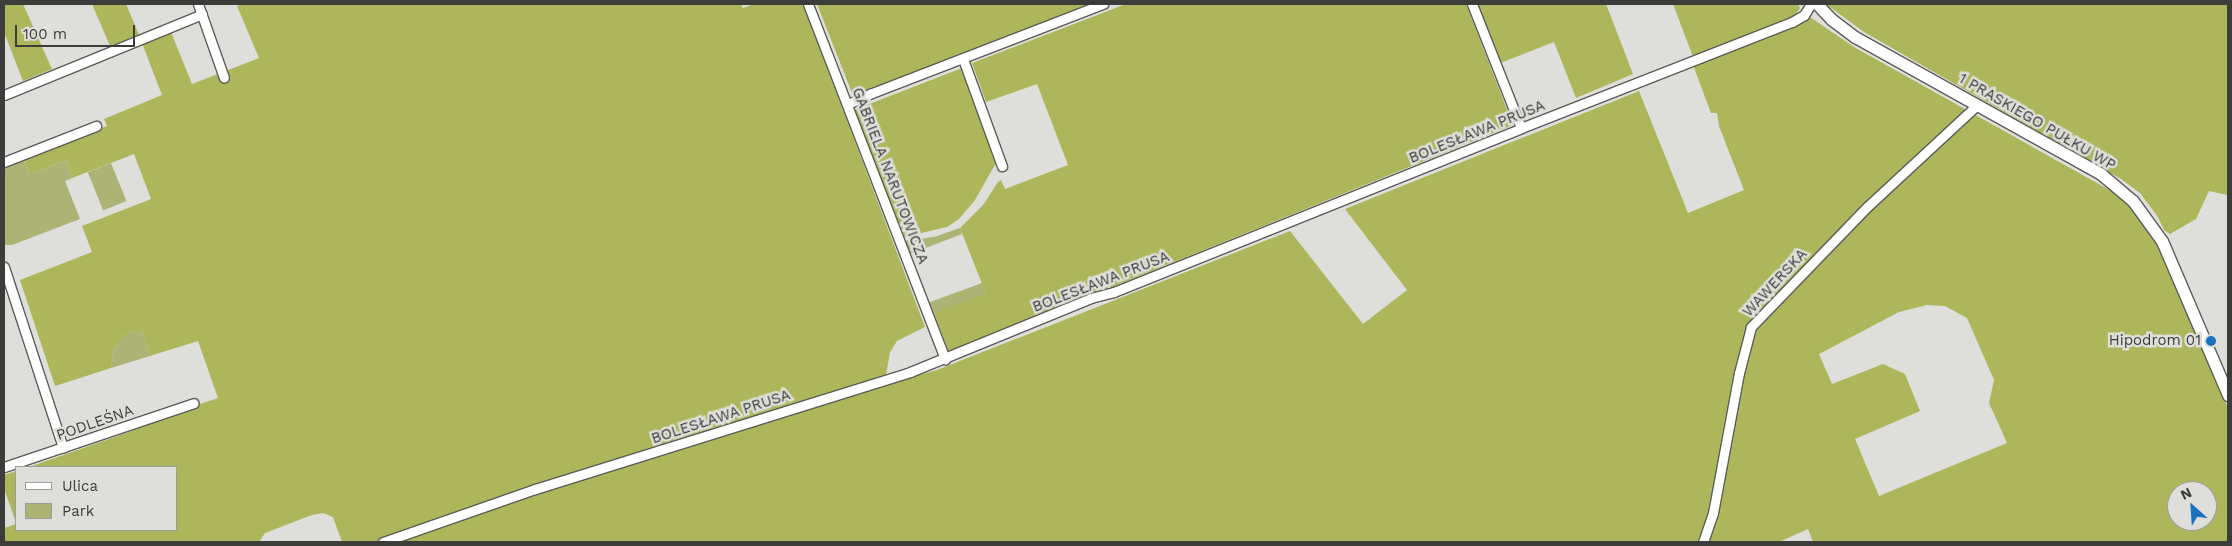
<!DOCTYPE html>
<html>
<head>
<meta charset="utf-8">
<style>
  body { margin:0 }
  #map { position:relative; width:2232px; height:546px; overflow:hidden; background:#dedfda; font-family:"Work Sans",sans-serif }
  div>[style] { position:absolute }
  .green>* { inset:0; background:#acb375; transform-origin:0 0 }
  .forest>* { inset:0; background:#adb65a }
  .roads { filter:drop-shadow(1px 0 #5b5c58) drop-shadow(-1px 0 #5b5c58) drop-shadow(0 1px #5b5c58) drop-shadow(0 -1px #5b5c58) }
  .minor>* { height:9px; margin:-4.5px; padding:0 4.5px; transform-origin:4.5px; border-radius:4.5px; background:#fff }
  .tertiary>* { height:11px; margin:-5.5px; padding:0 5.5px; transform-origin:5.5px; border-radius:5.5px; background:#fff }
  .dots>* { width:14px; height:14px; translate:-50% -50%; box-sizing:border-box; border:2px solid #dedfda; border-radius:50% }
  span { translate:-50% -50%; white-space:nowrap; text-align:center; line-height:1.15; -webkit-text-stroke:5px #dedfda; paint-order:stroke }
  .street-label { font-size:15px; color:#3c3d3b }
  .poi-label { font-size:15px; color:#3c3d3b }
  .right { translate:-100% -50%; text-align:right }
  .frame { position:absolute; inset:0; border:5px solid #3c3d3b; pointer-events:none }
  .legend { position:absolute; left:15px; top:466px; width:162px; height:65px; box-sizing:border-box; background:#dedfda; border:1px solid #9d9e9a; margin:0; padding:6px 9px; list-style:none; font-size:15px; color:#3c3d3b }
  .legend li { display:flex; align-items:center; gap:10px; height:25px }
  .legend b { width:25px; border:1px solid #9d9e9a }
  .north { position:absolute; left:2167px; top:481px; width:50px; height:50px; box-sizing:border-box; background:#dedfda; border:1px solid #9d9e9a; border-radius:50%; rotate:334deg; font-size:14px; font-weight:700; line-height:20px; text-align:center; color:#3c3d3b }
  .north::after { content:''; display:block; margin:auto; width:18px; height:22px; background:#1c71bf; clip-path:polygon(50% 0,100% 100%,50% 72%,0 100%) }
  .scale { position:absolute; left:15px; top:25px; width:120px; height:22px; box-sizing:border-box; border:2px solid #3c3d3b; border-top:0; padding-left:6px; font-size:15px; line-height:18px; white-space:nowrap; color:#3c3d3b; -webkit-text-stroke:4px #dedfda; paint-order:stroke }
</style>
</head>
<body>
<div id="map">
  <div class="green">
    <div style="clip-path:polygon(23px 158px,29px 174px,67px 160px,72px 178px,65px 181px,80px 219px,12px 245px,5px 245px,4px 166px)"></div>
    <div style="left:111px;top:163px;width:41px;height:25px;rotate:68deg"></div>
    <div style="clip-path:polygon(960px 228px,962px 234px,910px 254px,904px 241px,934px 237px)"></div>
    <div style="left:982px;top:283px;width:12px;height:56px;rotate:70deg"></div>
    <div style="clip-path:polygon(133px 331px,142px 331px,150px 356px,111px 368px,114px 349px,124px 336px)"></div>
  </div>
  <div class="forest">
    <div style="clip-path:polygon(4px 4px,23px 4px,52px 69px,23px 81px,4px 32px)"></div>
    <div style="clip-path:polygon(92px 4px,126px 4px,139px 35px,110px 46px)"></div>
    <div style="clip-path:polygon(243px 4px,741px 4px,743px 8px,754px 4px,803px 4px,925px 327px,897px 341px,890px 352px,886px 375px,373px 542px,342px 542px,333px 517px,323px 513px,312px 515px,265px 533px,259px 542px,4px 542px,4px 528px,16px 524px,16px 530px,176px 530px,176px 467px,29px 467px,132px 431px,132px 427px,218px 398px,198px 341px,150px 356px,142px 331px,133px 331px,124px 336px,114px 349px,111px 368px,55px 386px,20px 280px,92px 252px,82px 226px,151px 199px,134px 154px,72px 178px,67px 160px,29px 174px,24px 160px,107px 126px,104px 119px,162px 95px,142px 43px,171px 32px,192px 84px,259px 58px,237px 6px)"></div>
    <div style="clip-path:polygon(817px 4px,1092px 4px,854px 98px)"></div>
    <div style="clip-path:polygon(1126px 4px,1466px 4px,1513px 125px,949px 353px,934px 313px,986px 294px,960px 228px,983px 205px,998px 182px,1001px 180px,1005px 189px,1068px 165px,1037px 84px,986px 102px,972px 63px)"></div>
    <div style="clip-path:polygon(1480px 4px,1606px 4px,1633px 74px,1576px 98px,1554px 42px,1498px 64px,1476px 5px)"></div>
    <div style="clip-path:polygon(1673px 4px,1798px 4px,1800px 8px,1794px 17px,1693px 57px)"></div>
    <div style="clip-path:polygon(1826px 4px,2228px 4px,2228px 195px,2209px 191px,2196px 219px,2170px 234px,2164px 230px,2158px 217px,2140px 193px,2121px 179px,1864px 32px)"></div>
    <div style="clip-path:polygon(evenodd,1810px 17px,1854px 47px,2113px 192px,2130px 207px,2161px 245px,2228px 408px,2228px 542px,1813px 542px,1808px 529px,1779px 542px,391px 542px,801px 407px,937px 370px,1290px 231px,1363px 324px,1407px 290px,1345px 209px,1639px 91px,1688px 213px,1744px 190px,1719px 126px,1717px 113px,1711px 113px,1693px 65px,1810px 17px,1927px 305px,1945px 306px,1967px 318px,1994px 380px,1989px 403px,2007px 443px,1879px 496px,1855px 439px,1920px 411px,1905px 374px,1883px 364px,1832px 384px,1819px 354px,1899px 312px,1927px 305px,1810px 17px,2177px 491px,2207px 491px,2207px 521px,2177px 521px,2177px 491px)"></div>
    <div style="clip-path:polygon(962px 68px,996px 163px,975px 200px,959px 219px,947px 227px,904px 237px,854px 110px)"></div>
    <div style="clip-path:polygon(16px 471px,16px 523px,4px 488px,4px 475px)"></div>
  </div>
  <div class="roads">
    <div class="minor">
      <div style="left:198px;top:4px;width:78px;rotate:70.6deg"></div>
      <div style="left:808px;top:4px;width:381px;rotate:68.9deg"></div>
      <div style="left:1472px;top:4px;width:133px;rotate:68.4deg"></div>
      <div style="left:963px;top:59px;width:114px;rotate:70deg"></div>
      <div style="left:4px;top:95px;width:214px;rotate:-22.2deg"></div>
      <div style="left:848px;top:104px;width:26px;rotate:-25deg"></div>
      <div style="left:872px;top:93px;width:248px;rotate:-21.1deg"></div>
      <div style="left:4px;top:162px;width:99px;rotate:-21.4deg"></div>
      <div style="left:4px;top:267px;width:190px;rotate:71.9deg"></div>
      <div style="left:4px;top:467px;width:200px;rotate:-18.6deg"></div>
      <div style="left:383px;top:542px;width:161px;rotate:-19.2deg"></div>
      <div style="left:535px;top:489px;width:393px;rotate:-17.3deg"></div>
      <div style="left:910px;top:372px;width:196px;rotate:-22.2deg"></div>
      <div style="left:1091px;top:298px;width:24px;rotate:-15deg"></div>
      <div style="left:1114px;top:292px;width:439px;rotate:-21.9deg"></div>
      <div style="left:1521px;top:128px;width:291px;rotate:-21.4deg"></div>
      <div style="left:1792px;top:22px;width:14px;rotate:-30deg"></div>
      <div style="left:1804px;top:15px;width:13px;rotate:-58deg"></div>
      <div style="left:1703px;top:542px;width:31px;rotate:-71deg"></div>
      <div style="left:1713px;top:513px;width:142px;rotate:-79.5deg"></div>
      <div style="left:1739px;top:373px;width:48px;rotate:-75.4deg"></div>
      <div style="left:1751px;top:327px;width:168px;rotate:-46deg"></div>
      <div style="left:1868px;top:206px;width:149px;rotate:-42.8deg"></div>
    </div>
    <div class="tertiary">
      <div style="left:1817px;top:4px;width:21px;rotate:47deg"></div>
      <div style="left:1831px;top:19px;width:30px;rotate:37deg"></div>
      <div style="left:1855px;top:37px;width:282px;rotate:29.1deg"></div>
      <div style="left:2101px;top:174px;width:42px;rotate:40.2deg"></div>
      <div style="left:2133px;top:201px;width:49px;rotate:54.1deg"></div>
      <div style="left:2162px;top:241px;width:168px;rotate:66.8deg"></div>
    </div>
  </div>
  <div class="dots">
    <div style="left:2211px;top:341px;background:#1c71bf"></div>
  </div>
  <div class="street-label">
    <span style="left:2037px;top:122px;rotate:30deg">1 PRASKIEGO PUŁKU WP</span>
    <span style="left:1477px;top:132px;rotate:-22deg">BOLESŁAWA PRUSA</span>
    <span style="left:890px;top:176px;rotate:69deg">GABRIELA NARUTOWICZA</span>
    <span style="left:1101px;top:282px;rotate:-21deg">BOLESŁAWA PRUSA</span>
    <span style="left:1775px;top:283px;rotate:-47deg">WAWERSKA</span>
    <span style="left:721px;top:417px;rotate:-18deg">BOLESŁAWA PRUSA</span>
    <span style="left:95px;top:423px;rotate:-19deg">PODLEŚNA</span>
  </div>
  <div class="poi-label">
    <span class="right" style="left:2201px;top:341px">Hipodrom 01</span>
  </div>
  <div class="frame"></div>
  <ul class="legend">
  <li><b style="height:6px;background:#fff"></b>Ulica</li>
  <li><b style="height:14px;background:#acb375"></b>Park</li>
  </ul>
  <div class="north">N</div>
  <div class="scale">100 m</div>
</div>
</body>
</html>
